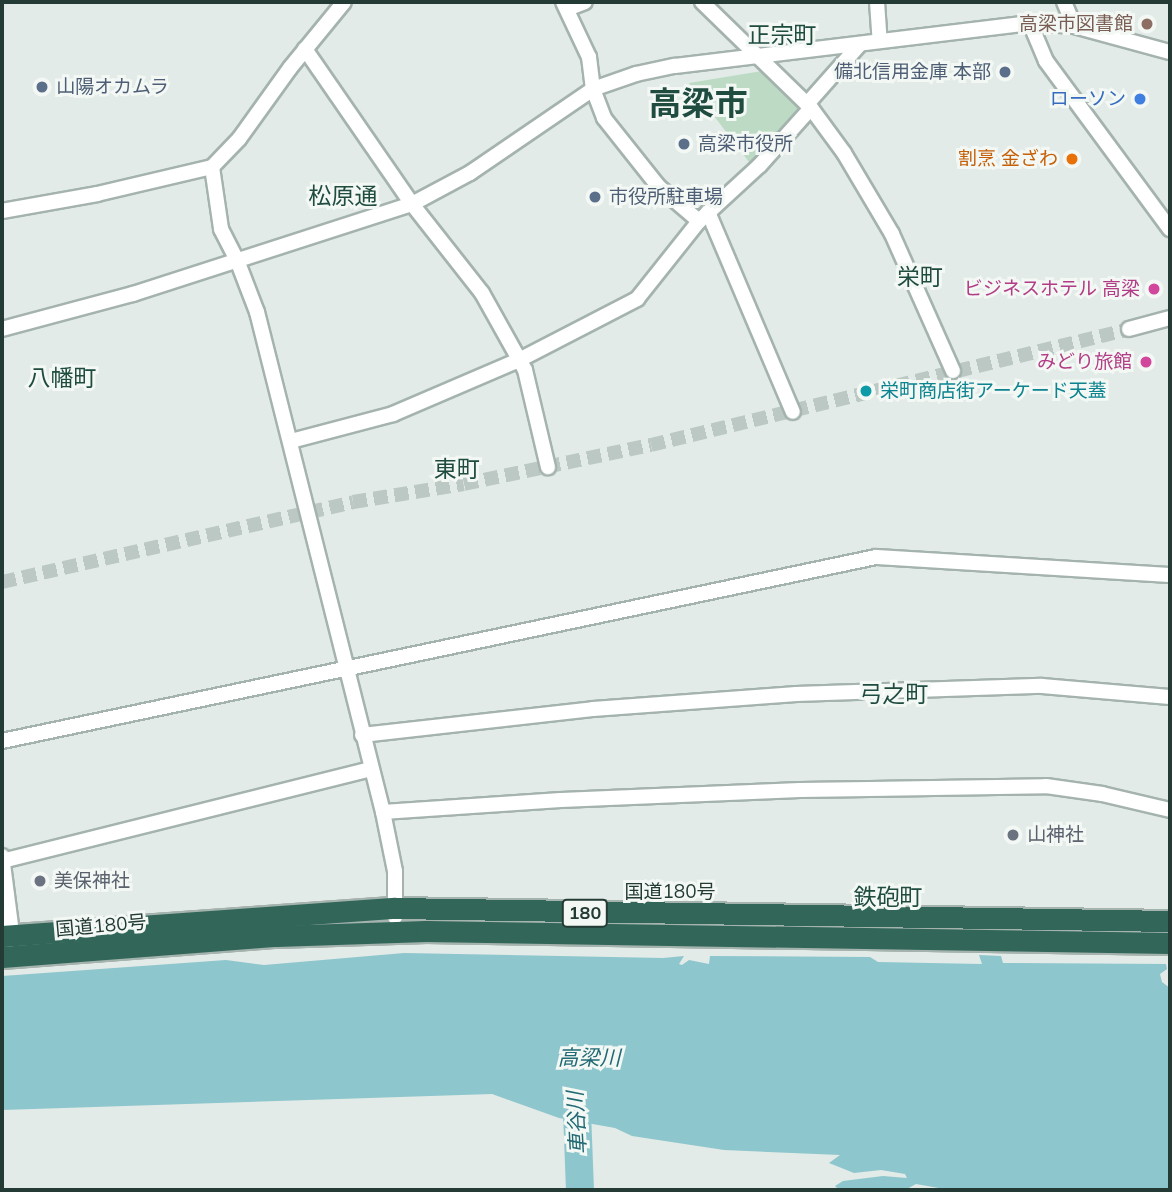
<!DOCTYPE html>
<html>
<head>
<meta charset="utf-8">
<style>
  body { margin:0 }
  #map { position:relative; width:1172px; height:1192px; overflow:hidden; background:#e2ebe7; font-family:Mulish,"Noto Sans JP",sans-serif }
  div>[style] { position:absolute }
  .green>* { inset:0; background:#bddbc4 }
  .water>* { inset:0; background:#8ec6cd }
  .river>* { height:28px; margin:-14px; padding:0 14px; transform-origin:14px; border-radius:14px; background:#8ec6cd }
  .minor-tunnel>* { height:14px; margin-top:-7px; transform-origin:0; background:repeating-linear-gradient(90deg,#bcc8c3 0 14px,transparent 0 21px) }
  .roads { filter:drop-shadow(2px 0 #a5b3ae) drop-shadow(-2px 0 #a5b3ae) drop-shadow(0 2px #a5b3ae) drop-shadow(0 -2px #a5b3ae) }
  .minor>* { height:14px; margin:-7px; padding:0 7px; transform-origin:7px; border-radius:7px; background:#fff }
  .highway>* { height:21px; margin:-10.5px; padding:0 10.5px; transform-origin:10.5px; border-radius:10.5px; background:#316659 }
  .dots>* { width:19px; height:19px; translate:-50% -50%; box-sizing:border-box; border:4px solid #f3f8f5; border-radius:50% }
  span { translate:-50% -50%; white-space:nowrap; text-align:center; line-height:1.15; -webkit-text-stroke:6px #f3f8f5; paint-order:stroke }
  .shield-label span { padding:2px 5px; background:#f3f8f5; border:2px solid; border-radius:5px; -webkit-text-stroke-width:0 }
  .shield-label { font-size:18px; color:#233b34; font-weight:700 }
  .education-label { font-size:19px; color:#785e54 }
  .right { translate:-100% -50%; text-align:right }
  .service-label { font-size:19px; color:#4e5e75 }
  .left { translate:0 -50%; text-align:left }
  .shop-label { font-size:19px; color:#366cbe }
  .food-label { font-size:19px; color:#c56008 }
  .hotel-label { font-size:19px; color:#b23c85 }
  .culture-label { font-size:19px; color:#0d838f }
  .worship-label { font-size:19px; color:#5b616d }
  .street-label { font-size:19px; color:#233b34 }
  .water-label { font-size:21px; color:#216a74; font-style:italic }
  .quarter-label { font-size:23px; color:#204c40 }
  .town-label { font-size:33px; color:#204c40; font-weight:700 }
  .frame { position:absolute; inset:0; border:4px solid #233b34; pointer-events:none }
</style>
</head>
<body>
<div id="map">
  <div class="green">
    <div style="clip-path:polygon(762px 71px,800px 105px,800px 114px,752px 166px,689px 83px)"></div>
  </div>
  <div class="water">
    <div style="clip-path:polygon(404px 953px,663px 958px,684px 956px,679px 964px,682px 965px,689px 960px,709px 964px,710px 956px,870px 957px,878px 962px,982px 964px,979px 955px,1001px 956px,1003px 963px,1166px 964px,1167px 969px,1160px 974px,1162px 982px,1170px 988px,1170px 1190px,950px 1190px,916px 1184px,905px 1190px,839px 1190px,835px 1186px,843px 1181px,883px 1176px,907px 1178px,905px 1174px,881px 1170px,854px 1173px,829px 1163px,840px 1155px,724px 1150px,632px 1136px,615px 1128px,559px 1118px,492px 1094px,2px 1110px,2px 976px,226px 960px,264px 965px)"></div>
  </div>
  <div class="river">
    <div style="left:576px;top:1086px;width:104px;rotate:87.8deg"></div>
  </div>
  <div class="minor-tunnel">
    <div style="left:2px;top:582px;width:360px;rotate:-12.8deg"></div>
    <div style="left:353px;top:502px;width:112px;rotate:-9.2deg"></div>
    <div style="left:464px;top:484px;width:191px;rotate:-11.8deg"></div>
    <div style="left:651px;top:445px;width:492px;rotate:-13.6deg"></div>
  </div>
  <div class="roads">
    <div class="minor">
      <div style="left:563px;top:2px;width:61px;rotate:64.7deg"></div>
      <div style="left:589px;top:57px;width:32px;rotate:83deg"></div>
      <div style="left:593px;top:89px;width:31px;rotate:69deg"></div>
      <div style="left:604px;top:118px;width:87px;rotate:51.5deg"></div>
      <div style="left:658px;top:186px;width:54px;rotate:40.5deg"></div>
      <div style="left:702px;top:2px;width:152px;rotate:44.2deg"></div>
      <div style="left:811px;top:108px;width:56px;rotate:53.7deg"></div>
      <div style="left:844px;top:153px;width:94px;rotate:59.3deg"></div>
      <div style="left:892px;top:234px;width:150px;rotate:66deg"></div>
      <div style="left:877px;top:2px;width:39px;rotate:86deg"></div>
      <div style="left:1064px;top:2px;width:26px;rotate:67deg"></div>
      <div style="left:567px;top:9px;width:19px;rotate:-21deg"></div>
      <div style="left:1030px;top:23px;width:41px;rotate:67.2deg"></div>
      <div style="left:1046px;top:61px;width:209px;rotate:53.6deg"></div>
      <div style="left:305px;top:49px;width:188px;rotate:55.4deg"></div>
      <div style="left:412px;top:204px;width:113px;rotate:51.8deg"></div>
      <div style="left:482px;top:293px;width:88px;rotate:60.8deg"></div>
      <div style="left:525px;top:370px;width:100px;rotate:76.7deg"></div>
      <div style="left:807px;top:104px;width:80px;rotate:-48.5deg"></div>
      <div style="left:212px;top:167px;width:63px;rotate:81.7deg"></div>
      <div style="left:221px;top:229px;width:35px;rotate:63deg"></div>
      <div style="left:237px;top:260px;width:56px;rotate:69deg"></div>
      <div style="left:257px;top:312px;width:516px;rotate:75.86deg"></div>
      <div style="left:383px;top:812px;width:60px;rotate:78.5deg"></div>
      <div style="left:395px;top:871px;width:46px;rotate:90deg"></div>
      <div style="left:2px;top:211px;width:97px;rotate:-10.1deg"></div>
      <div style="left:97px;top:194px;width:118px;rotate:-13.2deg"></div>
      <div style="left:212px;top:167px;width:39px;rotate:-46deg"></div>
      <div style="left:239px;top:139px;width:87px;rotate:-54.3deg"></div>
      <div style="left:290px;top:68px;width:85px;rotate:-50.7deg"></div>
      <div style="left:708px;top:212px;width:217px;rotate:67deg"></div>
      <div style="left:2px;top:329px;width:136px;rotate:-15deg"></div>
      <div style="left:133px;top:294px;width:293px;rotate:-17.9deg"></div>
      <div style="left:412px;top:204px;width:66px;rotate:-28.1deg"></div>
      <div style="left:470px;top:173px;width:149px;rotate:-34.3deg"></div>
      <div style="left:593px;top:89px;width:46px;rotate:-19.2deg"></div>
      <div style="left:636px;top:74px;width:40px;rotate:-12deg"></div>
      <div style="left:675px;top:66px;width:358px;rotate:-6.9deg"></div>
      <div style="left:1030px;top:23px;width:44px;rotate:3.9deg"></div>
      <div style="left:1074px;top:26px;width:99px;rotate:15.2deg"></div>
      <div style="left:1129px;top:329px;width:42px;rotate:-15deg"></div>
      <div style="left:291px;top:441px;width:106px;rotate:-14.8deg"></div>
      <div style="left:393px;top:414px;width:137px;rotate:-23.2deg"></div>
      <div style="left:519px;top:360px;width:133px;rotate:-27.3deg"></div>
      <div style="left:637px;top:299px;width:100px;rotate:-51.5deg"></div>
      <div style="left:699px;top:221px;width:83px;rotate:-42.6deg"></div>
      <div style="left:760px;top:165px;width:76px;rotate:-48.2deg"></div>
      <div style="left:362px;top:735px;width:232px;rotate:-6.4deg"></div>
      <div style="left:593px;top:709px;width:204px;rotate:-4.2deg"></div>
      <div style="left:796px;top:694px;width:246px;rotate:-1.9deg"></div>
      <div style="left:1042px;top:686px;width:128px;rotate:4.9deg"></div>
      <div style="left:2px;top:741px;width:893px;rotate:-11.89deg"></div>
      <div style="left:876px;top:557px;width:295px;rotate:3.5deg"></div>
      <div style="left:383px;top:812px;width:178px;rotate:-3.9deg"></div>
      <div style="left:561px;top:800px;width:239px;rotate:-2.4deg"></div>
      <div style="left:800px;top:790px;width:246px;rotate:-0.9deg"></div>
      <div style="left:1046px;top:786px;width:57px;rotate:8.1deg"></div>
      <div style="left:1102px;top:794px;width:70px;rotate:13.2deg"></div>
      <div style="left:2px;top:856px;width:86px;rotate:82.6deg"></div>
      <div style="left:2px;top:861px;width:380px;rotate:-14deg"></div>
    </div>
    <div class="highway">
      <div style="left:2px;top:936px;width:394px;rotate:-4.1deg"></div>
      <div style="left:395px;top:908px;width:775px;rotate:0.96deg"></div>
      <div style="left:2px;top:957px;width:275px;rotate:-4.4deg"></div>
      <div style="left:276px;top:936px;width:150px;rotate:-1.9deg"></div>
      <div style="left:426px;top:931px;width:744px;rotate:0.92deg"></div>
    </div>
  </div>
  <div class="dots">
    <div style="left:1147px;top:24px;background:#8d6e63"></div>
    <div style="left:1005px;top:72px;background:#5c6f8a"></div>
    <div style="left:42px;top:87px;background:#5c6f8a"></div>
    <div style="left:1140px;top:99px;background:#3f7fe0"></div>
    <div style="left:684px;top:144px;background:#5c6f8a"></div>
    <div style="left:1072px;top:159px;background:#e8710a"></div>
    <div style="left:595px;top:197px;background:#5c6f8a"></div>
    <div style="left:1154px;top:289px;background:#d1479c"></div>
    <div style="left:1146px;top:362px;background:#d1479c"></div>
    <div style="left:866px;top:391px;background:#0f9aa8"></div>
    <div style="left:1013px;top:835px;background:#6b7280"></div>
    <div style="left:40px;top:881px;background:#6b7280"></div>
  </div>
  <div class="shield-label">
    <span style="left:585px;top:913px">180</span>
  </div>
  <div class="education-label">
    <span class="right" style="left:1133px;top:24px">高梁市図書館</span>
  </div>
  <div class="service-label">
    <span class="right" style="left:991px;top:72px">備北信用金庫 本部</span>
    <span class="left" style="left:56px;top:87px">山陽オカムラ</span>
    <span class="left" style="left:698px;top:144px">高梁市役所</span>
    <span class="left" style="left:609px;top:197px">市役所駐車場</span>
  </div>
  <div class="shop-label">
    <span class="right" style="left:1126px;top:99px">ローソン</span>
  </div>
  <div class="food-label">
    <span class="right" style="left:1058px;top:159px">割烹 金ざわ</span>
  </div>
  <div class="hotel-label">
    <span class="right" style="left:1140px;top:289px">ビジネスホテル 高梁</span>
    <span class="right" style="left:1132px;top:362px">みどり旅館</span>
  </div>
  <div class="culture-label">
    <span class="left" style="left:880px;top:391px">栄町商店街アーケード天蓋</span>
  </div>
  <div class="worship-label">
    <span class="left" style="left:1027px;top:835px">山神社</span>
    <span class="left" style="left:54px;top:881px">美保神社</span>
  </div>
  <div class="street-label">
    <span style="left:670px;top:892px">国道180号</span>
    <span style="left:101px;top:926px;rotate:-5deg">国道180号</span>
  </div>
  <div class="water-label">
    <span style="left:589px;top:1057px">高梁川</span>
    <span style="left:576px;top:1123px;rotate:-93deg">車谷川</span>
  </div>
  <div class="quarter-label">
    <span style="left:782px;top:35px">正宗町</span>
    <span style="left:343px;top:196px">松原通</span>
    <span style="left:920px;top:277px">栄町</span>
    <span style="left:62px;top:378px">八幡町</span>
    <span style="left:457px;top:469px">東町</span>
    <span style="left:894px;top:694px">弓之町</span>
    <span style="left:888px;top:897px">鉄砲町</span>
  </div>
  <div class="town-label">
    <span style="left:698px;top:103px">高梁市</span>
  </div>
  <div class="frame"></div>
</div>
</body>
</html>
